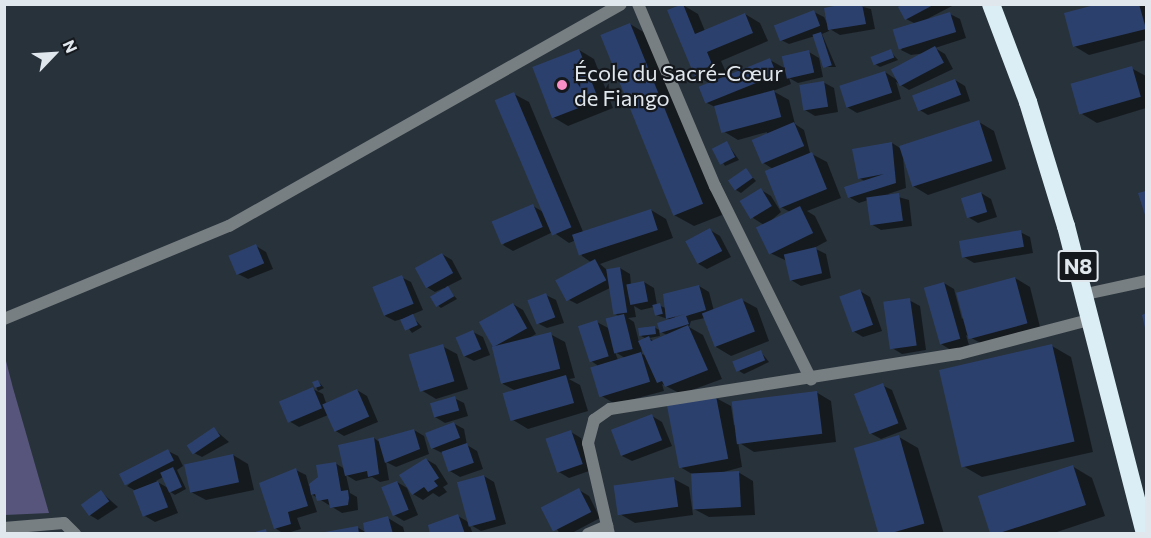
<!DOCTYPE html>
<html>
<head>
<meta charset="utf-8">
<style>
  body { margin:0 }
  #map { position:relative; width:1151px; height:538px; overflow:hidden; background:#28323b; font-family:Commissioner,sans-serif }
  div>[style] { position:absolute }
  .green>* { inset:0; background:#57557b }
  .shadow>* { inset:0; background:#0007 }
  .building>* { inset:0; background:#2c406d; transform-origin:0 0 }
  .street>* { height:12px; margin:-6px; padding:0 6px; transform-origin:6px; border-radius:6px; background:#787f82 }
  .highway>* { height:18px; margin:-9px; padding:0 9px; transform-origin:9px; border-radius:9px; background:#dbeef5 }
  .dots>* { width:16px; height:16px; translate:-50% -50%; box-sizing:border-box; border:3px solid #15191d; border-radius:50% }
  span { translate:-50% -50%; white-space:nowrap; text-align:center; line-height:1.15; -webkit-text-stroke:4.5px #15191d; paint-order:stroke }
  .shield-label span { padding:2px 4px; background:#15191d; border:2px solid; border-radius:4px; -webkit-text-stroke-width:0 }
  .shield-label { font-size:21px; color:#e0e7ed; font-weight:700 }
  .poi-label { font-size:22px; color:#e0e7ed }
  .left { translate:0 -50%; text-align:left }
  .frame { position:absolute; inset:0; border:6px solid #e0e7ed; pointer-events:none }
  .north { position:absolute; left:24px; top:24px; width:60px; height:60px; -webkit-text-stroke:4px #15191d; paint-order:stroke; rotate:65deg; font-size:16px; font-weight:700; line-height:24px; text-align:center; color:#e0e7ed }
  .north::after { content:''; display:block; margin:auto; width:21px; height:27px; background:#e0e7ed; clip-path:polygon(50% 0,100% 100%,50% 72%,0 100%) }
</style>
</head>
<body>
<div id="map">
  <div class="green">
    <div style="clip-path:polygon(5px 357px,13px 388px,49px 513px,5px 515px)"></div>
  </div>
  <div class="shadow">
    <div style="clip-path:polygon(852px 4px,871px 9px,875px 29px,840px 35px,828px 28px,829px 31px,822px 34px,836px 67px,825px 67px,815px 36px,789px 44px,779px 39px,814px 12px,824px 17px,829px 27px)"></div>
    <div style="clip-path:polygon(905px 4px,956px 4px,927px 19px,950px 14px,960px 19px,966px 38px,935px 48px,945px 54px,953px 69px,909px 90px,896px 82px,901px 99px,857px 113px,847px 107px,885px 72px,897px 80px,926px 53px,911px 55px,901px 50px,916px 24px,906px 19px)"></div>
    <div style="clip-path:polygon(1104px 4px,1146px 4px,1146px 40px,1089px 55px,1074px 46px)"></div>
    <div style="clip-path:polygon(683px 5px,698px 14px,705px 31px,745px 14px,760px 23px,768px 41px,721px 61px,728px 77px,770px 60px,786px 69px,809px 52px,819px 58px,823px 77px,798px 83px,789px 78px,791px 84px,773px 91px,789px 100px,795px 124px,804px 130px,810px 153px,827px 162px,841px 198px,807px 211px,815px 216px,827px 241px,814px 248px,826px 254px,831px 278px,801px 286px,791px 280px,787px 261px,770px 253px,764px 225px,753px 218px,761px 190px,771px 196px,781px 212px,767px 224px,790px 212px,781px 207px,773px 169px,762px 162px,767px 132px,738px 140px,723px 131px,717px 108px,707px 103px,711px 84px,696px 76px)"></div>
    <div style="clip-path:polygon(630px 24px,650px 36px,722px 215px,694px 226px,674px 215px)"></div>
    <div style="clip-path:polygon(579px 50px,594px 59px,613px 108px,568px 126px,553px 117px)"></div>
    <div style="clip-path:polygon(890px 51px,898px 60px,880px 67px,875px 64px)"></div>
    <div style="clip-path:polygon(1131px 68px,1146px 76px,1146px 108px,1097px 123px,1082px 114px)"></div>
    <div style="clip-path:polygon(955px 80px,965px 86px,970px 101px,928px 115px,918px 109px)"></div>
    <div style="clip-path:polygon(823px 82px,834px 88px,838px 112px,815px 116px,805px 110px)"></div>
    <div style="clip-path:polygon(evenodd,514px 94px,529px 102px,584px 234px,651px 210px,666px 219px,673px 238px,600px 264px,607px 270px,620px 268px,630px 274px,631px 285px,644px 282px,654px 288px,657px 305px,666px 308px,699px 286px,709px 292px,714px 311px,742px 300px,757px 308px,769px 341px,731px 356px,716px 347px,705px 318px,691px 321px,689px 327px,703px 335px,722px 379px,681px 394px,662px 384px,664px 391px,615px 404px,600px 395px,597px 365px,591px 361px,597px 322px,610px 329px,620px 317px,614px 313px,610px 288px,577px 304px,567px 299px,592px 263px,582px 256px,576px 240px,569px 243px,553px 232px,513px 251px,503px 245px,533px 206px,545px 213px,514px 94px,634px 306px,641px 310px,654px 307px,656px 315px,671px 320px,661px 331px,654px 327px,641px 336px,647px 339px,639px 342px,634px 322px,628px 318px,636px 317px,634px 306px,514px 94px,689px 312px,689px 315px,675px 319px,675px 315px,689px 312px,514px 94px,659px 331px,667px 335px,654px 341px,649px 338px,660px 336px,659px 331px,514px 94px,641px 343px,647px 356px,642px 354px,641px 343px,514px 94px,615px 352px,625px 358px,618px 360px,615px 352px)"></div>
    <div style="clip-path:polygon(979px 122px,994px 131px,1006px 169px,928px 195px,913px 186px,903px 158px,906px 188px,888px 194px,909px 200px,912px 226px,881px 230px,871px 224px,868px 200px,859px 203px,849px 197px,866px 182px,859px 178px,892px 143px,900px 148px)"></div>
    <div style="clip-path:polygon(727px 143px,739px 160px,725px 166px,714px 149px)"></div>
    <div style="clip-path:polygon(746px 170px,756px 181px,741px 193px,736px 190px)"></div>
    <div style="clip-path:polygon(981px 193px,991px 199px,997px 217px,978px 223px,968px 217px)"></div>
    <div style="clip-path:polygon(710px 230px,720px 236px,731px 257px,707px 269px,697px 263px)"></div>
    <div style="clip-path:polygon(1020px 232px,1030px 237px,1033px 253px,974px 263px,964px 257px)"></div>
    <div style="clip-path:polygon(256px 246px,266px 252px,273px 269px,248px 279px,238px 274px)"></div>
    <div style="clip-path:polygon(442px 254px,452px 260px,462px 279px,446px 287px,457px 299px,441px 308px,437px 305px,444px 288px,435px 292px,425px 286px)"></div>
    <div style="clip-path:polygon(401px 277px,411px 282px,423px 310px,411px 315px,422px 327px,412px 333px,402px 319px,395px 321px,385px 316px)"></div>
    <div style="clip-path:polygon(1015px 278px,1030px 287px,1041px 331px,984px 345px,966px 335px,969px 345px,951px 350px,941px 344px,944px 283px,954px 289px,962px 319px)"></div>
    <div style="clip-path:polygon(860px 291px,870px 297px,882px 331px,863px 337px,853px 331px)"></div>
    <div style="clip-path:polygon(546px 295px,556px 300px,564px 323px,547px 328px,537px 323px)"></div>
    <div style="clip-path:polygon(909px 300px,920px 306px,926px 350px,902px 354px,892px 348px)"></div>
    <div style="clip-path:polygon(513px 304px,523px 310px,536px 334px,529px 338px,550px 334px,565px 342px,575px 378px,569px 379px,580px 385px,588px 411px,528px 429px,513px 420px,516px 391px,503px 384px,493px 347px,480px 322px)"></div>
    <div style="clip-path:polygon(473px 332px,483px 337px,490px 355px,474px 361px,464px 356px)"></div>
    <div style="clip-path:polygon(442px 346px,457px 354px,468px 389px,436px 399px,421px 390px)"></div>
    <div style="clip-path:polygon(1052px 346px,1071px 357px,1093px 452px,982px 477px,963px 466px)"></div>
    <div style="clip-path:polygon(761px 352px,769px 362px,744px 374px,739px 371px)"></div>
    <div style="clip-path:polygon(318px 381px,324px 388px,318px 391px,314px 383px)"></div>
    <div style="clip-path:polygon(882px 385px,892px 390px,907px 429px,881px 439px,870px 433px)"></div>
    <div style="clip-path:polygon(313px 389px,323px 394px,326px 403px,357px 390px,367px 396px,378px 422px,344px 436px,334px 430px,328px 415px,299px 427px,289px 421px)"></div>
    <div style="clip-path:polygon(816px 392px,831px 401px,836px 442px,754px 452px,738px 442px,742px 467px,720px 473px,738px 472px,753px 481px,755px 515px,709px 517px,694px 509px,692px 474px,680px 467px,716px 398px,731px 406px,734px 425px)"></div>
    <div style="clip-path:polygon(454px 398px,464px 403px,468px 416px,445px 423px,435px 417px)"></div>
    <div style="clip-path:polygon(652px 416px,662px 422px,672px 446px,632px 461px,622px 456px)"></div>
    <div style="clip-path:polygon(453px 423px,464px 429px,467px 445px,477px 451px,483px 469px,460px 477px,450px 471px,444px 454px,432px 448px)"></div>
    <div style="clip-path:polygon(214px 429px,229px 442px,202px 457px,192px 452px)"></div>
    <div style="clip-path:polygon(414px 430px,424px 436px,429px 454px,396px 467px,386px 462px,389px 480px,380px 482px,372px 477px,356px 481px,346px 475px,350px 493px,357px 497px,358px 510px,342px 513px,311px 494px,317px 512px,297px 518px,301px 529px,284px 534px,275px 528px,296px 470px,306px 475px,309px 486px,335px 463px,345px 469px,374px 438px,378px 441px)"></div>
    <div style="clip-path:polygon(571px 432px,581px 438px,592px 470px,569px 478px,559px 472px)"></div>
    <div style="clip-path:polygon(899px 437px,918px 448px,944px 534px,881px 534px)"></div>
    <div style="clip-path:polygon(evenodd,168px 451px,178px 456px,183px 466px,177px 470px,186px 489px,175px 495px,169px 491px,178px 513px,155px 522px,145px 516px,134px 490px,127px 486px,168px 451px,163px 477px,168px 488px,156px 481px,163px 477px)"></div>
    <div style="clip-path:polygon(233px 455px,248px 464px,254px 490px,206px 500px,191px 492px)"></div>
    <div style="clip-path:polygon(426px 459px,436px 465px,448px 484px,443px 487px,447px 492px,439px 497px,433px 493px,423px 500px,413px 494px)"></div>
    <div style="clip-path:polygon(1072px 466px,1092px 478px,1105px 516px,1051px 534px,992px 534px)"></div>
    <div style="clip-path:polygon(484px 476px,494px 482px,506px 524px,481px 531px,469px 524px,473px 534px,432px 534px,458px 516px,470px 523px)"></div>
    <div style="clip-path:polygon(674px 479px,689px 487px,693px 515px,635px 523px,620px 514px)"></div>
    <div style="clip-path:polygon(397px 482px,407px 488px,418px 515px,404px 521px,394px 515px)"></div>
    <div style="clip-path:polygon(579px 490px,589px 496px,600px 518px,570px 534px,560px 534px,543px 508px)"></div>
    <div style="clip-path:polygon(101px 492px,118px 507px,98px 520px,88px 514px)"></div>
    <div style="clip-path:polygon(388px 518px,403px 527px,405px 534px,327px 534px,357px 527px,367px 533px)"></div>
  </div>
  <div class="building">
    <div style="clip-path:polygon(683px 4px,695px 34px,745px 13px,753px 33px,707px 52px,714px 69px,695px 77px,667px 10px)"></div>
    <div style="clip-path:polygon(844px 4px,862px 4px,866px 24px,828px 30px,824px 8px)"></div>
    <div style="clip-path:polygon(902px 4px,935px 4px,905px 20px,898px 7px)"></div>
    <div style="clip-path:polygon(1098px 4px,1139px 4px,1146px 29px,1073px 47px,1064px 13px)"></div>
    <div style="left:814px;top:10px;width:17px;height:43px;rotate:69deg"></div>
    <div style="left:950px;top:12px;width:21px;height:60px;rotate:73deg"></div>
    <div style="left:630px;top:23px;width:195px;height:32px;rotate:68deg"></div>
    <div style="left:821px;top:32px;width:35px;height:9px;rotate:72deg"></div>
    <div style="left:935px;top:46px;width:19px;height:50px;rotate:62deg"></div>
    <div style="left:579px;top:49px;width:55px;height:50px;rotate:69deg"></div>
    <div style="left:891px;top:49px;width:9px;height:22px;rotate:69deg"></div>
    <div style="left:809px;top:50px;width:23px;height:28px;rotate:77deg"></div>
    <div style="left:770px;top:58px;width:18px;height:77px;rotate:68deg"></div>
    <div style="left:1132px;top:66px;width:32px;height:64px;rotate:74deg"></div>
    <div style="left:885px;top:71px;width:23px;height:48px;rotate:72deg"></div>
    <div style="left:955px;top:79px;width:17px;height:46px;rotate:69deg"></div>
    <div style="left:824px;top:81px;width:26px;height:25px;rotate:81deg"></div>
    <div style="left:774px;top:90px;width:28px;height:62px;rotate:75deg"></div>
    <div style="left:514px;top:92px;width:147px;height:21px;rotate:67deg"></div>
    <div style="left:979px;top:120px;width:43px;height:84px;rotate:72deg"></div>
    <div style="left:794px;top:122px;width:26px;height:46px;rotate:67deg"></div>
    <div style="left:727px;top:141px;width:18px;height:17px;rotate:63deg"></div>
    <div style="clip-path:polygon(892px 142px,896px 183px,848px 198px,844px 187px,884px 174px,858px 179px,852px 149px)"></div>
    <div style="left:812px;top:152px;width:40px;height:51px;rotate:68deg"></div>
    <div style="left:746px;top:168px;width:12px;height:22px;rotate:55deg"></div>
    <div style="left:761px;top:188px;width:21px;height:25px;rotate:59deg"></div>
    <div style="clip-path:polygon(1146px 191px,1146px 218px,1138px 193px)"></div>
    <div style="left:981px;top:192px;width:21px;height:21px;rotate:73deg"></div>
    <div style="left:899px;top:193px;width:28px;height:33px;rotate:82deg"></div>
    <div style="left:533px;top:204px;width:25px;height:45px;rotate:67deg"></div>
    <div style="left:800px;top:206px;width:30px;height:49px;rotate:64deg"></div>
    <div style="left:651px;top:209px;width:22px;height:83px;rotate:72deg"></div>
    <div style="left:710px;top:228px;width:26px;height:28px;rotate:62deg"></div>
    <div style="left:1021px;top:230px;width:17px;height:63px;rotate:80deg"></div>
    <div style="left:256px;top:244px;width:21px;height:30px;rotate:67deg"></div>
    <div style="left:816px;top:247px;width:27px;height:33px;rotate:77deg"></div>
    <div style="left:442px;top:253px;width:23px;height:31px;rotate:61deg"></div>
    <div style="left:595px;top:259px;width:24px;height:45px;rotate:62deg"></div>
    <div style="left:620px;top:267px;width:46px;height:14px;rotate:81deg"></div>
    <div style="left:402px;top:275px;width:31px;height:32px;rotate:68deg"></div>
    <div style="left:1015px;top:277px;width:48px;height:61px;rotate:75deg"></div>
    <div style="left:644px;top:281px;width:21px;height:18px;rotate:79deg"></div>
    <div style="left:944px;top:282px;width:59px;height:21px;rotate:74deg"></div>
    <div style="clip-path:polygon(699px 285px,706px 310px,686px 316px,689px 324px,660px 333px,657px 323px,685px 314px,666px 319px,663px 294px)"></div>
    <div style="left:448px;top:286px;width:12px;height:21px;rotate:59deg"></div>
    <div style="left:860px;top:289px;width:38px;height:22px;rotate:70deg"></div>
    <div style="left:546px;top:293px;width:26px;height:20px;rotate:69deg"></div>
    <div style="left:742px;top:298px;width:36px;height:43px;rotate:69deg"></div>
    <div style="left:910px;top:298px;width:48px;height:27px;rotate:82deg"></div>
    <div style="left:513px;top:303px;width:29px;height:39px;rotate:61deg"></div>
    <div style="left:660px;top:303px;width:11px;height:8px;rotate:75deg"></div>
    <div style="clip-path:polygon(1146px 313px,1146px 332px,1142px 315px)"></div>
    <div style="left:413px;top:314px;width:12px;height:14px;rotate:66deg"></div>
    <div style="left:624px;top:314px;width:36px;height:19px;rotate:76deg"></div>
    <div style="left:597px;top:320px;width:38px;height:20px;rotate:72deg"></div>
    <div style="clip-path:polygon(688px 325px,708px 370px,665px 387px,662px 381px,657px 383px,638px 341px,649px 336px,651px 341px)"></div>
    <div style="left:655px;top:326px;width:8px;height:17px;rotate:83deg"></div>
    <div style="left:473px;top:330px;width:21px;height:19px;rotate:67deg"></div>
    <div style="left:551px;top:332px;width:38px;height:61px;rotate:76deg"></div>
    <div style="left:443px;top:344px;width:39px;height:36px;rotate:73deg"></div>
    <div style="left:1052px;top:344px;width:100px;height:116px;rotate:77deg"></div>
    <div style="left:761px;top:350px;width:11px;height:31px;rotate:68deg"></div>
    <div style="left:641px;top:352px;width:31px;height:53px;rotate:73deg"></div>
    <div style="left:566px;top:375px;width:29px;height:66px;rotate:74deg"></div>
    <div style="clip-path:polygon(318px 380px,321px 386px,315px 388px,312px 382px)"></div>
    <div style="left:883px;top:383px;width:43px;height:31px;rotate:69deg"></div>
    <div style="left:313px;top:387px;width:23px;height:37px;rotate:67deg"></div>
    <div style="left:357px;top:389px;width:30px;height:38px;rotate:66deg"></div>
    <div style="left:817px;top:391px;width:43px;height:86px;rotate:83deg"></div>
    <div style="left:455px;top:396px;width:15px;height:26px;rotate:74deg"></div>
    <div style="left:716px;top:396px;width:64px;height:50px;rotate:79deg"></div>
    <div style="left:652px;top:414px;width:28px;height:44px;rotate:69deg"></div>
    <div style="left:454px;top:422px;width:17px;height:31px;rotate:69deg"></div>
    <div style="left:214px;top:427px;width:11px;height:33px;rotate:56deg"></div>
    <div style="clip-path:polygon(414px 429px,420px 449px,385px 463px,378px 439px)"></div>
    <div style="left:571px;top:430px;width:36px;height:27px;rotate:71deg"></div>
    <div style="left:899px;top:435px;width:92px;height:47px;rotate:74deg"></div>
    <div style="clip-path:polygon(374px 437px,379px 474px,368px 477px,367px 471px,345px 476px,338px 445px)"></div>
    <div style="left:467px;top:443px;width:21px;height:27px;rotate:71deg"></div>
    <div style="left:168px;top:449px;width:13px;height:55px;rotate:63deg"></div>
    <div style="left:233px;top:454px;width:29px;height:50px;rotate:78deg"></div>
    <div style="clip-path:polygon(426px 458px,439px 478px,434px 481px,438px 486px,428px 492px,424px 487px,412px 495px,399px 475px)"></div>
    <div style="clip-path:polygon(336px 462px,341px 491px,348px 490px,349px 498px,348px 505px,330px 508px,328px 499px,317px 501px,315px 494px,311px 495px,309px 484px,318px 477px,316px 465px)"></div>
    <div style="left:1073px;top:465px;width:42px;height:100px;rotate:72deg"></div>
    <div style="left:173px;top:467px;width:22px;height:14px;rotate:66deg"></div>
    <div style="clip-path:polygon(296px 468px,308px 506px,288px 512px,291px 524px,274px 529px,259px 483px)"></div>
    <div style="left:739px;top:471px;width:36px;height:48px;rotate:87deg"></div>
    <div style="left:484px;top:475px;width:46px;height:28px;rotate:75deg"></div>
    <div style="left:674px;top:477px;width:30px;height:61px;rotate:82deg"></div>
    <div style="left:158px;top:481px;width:28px;height:27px;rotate:69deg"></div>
    <div style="left:397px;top:481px;width:31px;height:17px;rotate:68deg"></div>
    <div style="left:579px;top:488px;width:27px;height:43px;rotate:63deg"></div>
    <div style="left:101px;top:490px;width:14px;height:25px;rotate:54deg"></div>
    <div style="clip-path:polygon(458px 514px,465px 534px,430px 534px,428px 525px)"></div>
    <div style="clip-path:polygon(388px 516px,393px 534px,365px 534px,363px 523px)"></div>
    <div style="clip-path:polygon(358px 526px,359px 534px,325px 534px,325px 532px)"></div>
    <div style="clip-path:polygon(266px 529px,267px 534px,251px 534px,251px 533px)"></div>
  </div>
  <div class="street">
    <div style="left:638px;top:4px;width:198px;rotate:67.1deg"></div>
    <div style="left:715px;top:186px;width:216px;rotate:63.6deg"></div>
    <div style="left:1086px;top:294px;width:61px;rotate:-12.2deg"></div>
    <div style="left:4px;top:319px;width:243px;rotate:-22.5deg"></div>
    <div style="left:229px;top:226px;width:450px;rotate:-29.5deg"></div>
    <div style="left:4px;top:528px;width:60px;rotate:-4.8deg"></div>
    <div style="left:64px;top:523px;width:16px;rotate:45deg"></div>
    <div style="left:588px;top:534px;width:21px;rotate:-23deg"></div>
    <div style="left:609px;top:534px;width:93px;rotate:-103deg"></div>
    <div style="left:588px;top:443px;width:24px;rotate:-75deg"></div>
    <div style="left:594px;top:420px;width:19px;rotate:-35deg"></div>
    <div style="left:610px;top:409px;width:353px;rotate:-9deg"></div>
    <div style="left:959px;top:354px;width:138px;rotate:-14.7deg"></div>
  </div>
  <div class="highway">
    <div style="left:991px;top:4px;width:105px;rotate:69.3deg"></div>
    <div style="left:1028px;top:102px;width:130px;rotate:73deg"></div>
    <div style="left:1066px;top:226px;width:318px;rotate:75.6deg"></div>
  </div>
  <div class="dots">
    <div style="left:562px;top:85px;background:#fa8fc8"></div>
  </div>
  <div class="shield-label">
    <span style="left:1078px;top:266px">N8</span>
  </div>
  <div class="poi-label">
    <span class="left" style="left:574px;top:85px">École du Sacré-Cœur<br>de Fiango</span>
  </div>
  <div class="frame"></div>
  <div class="north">N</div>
</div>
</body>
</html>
